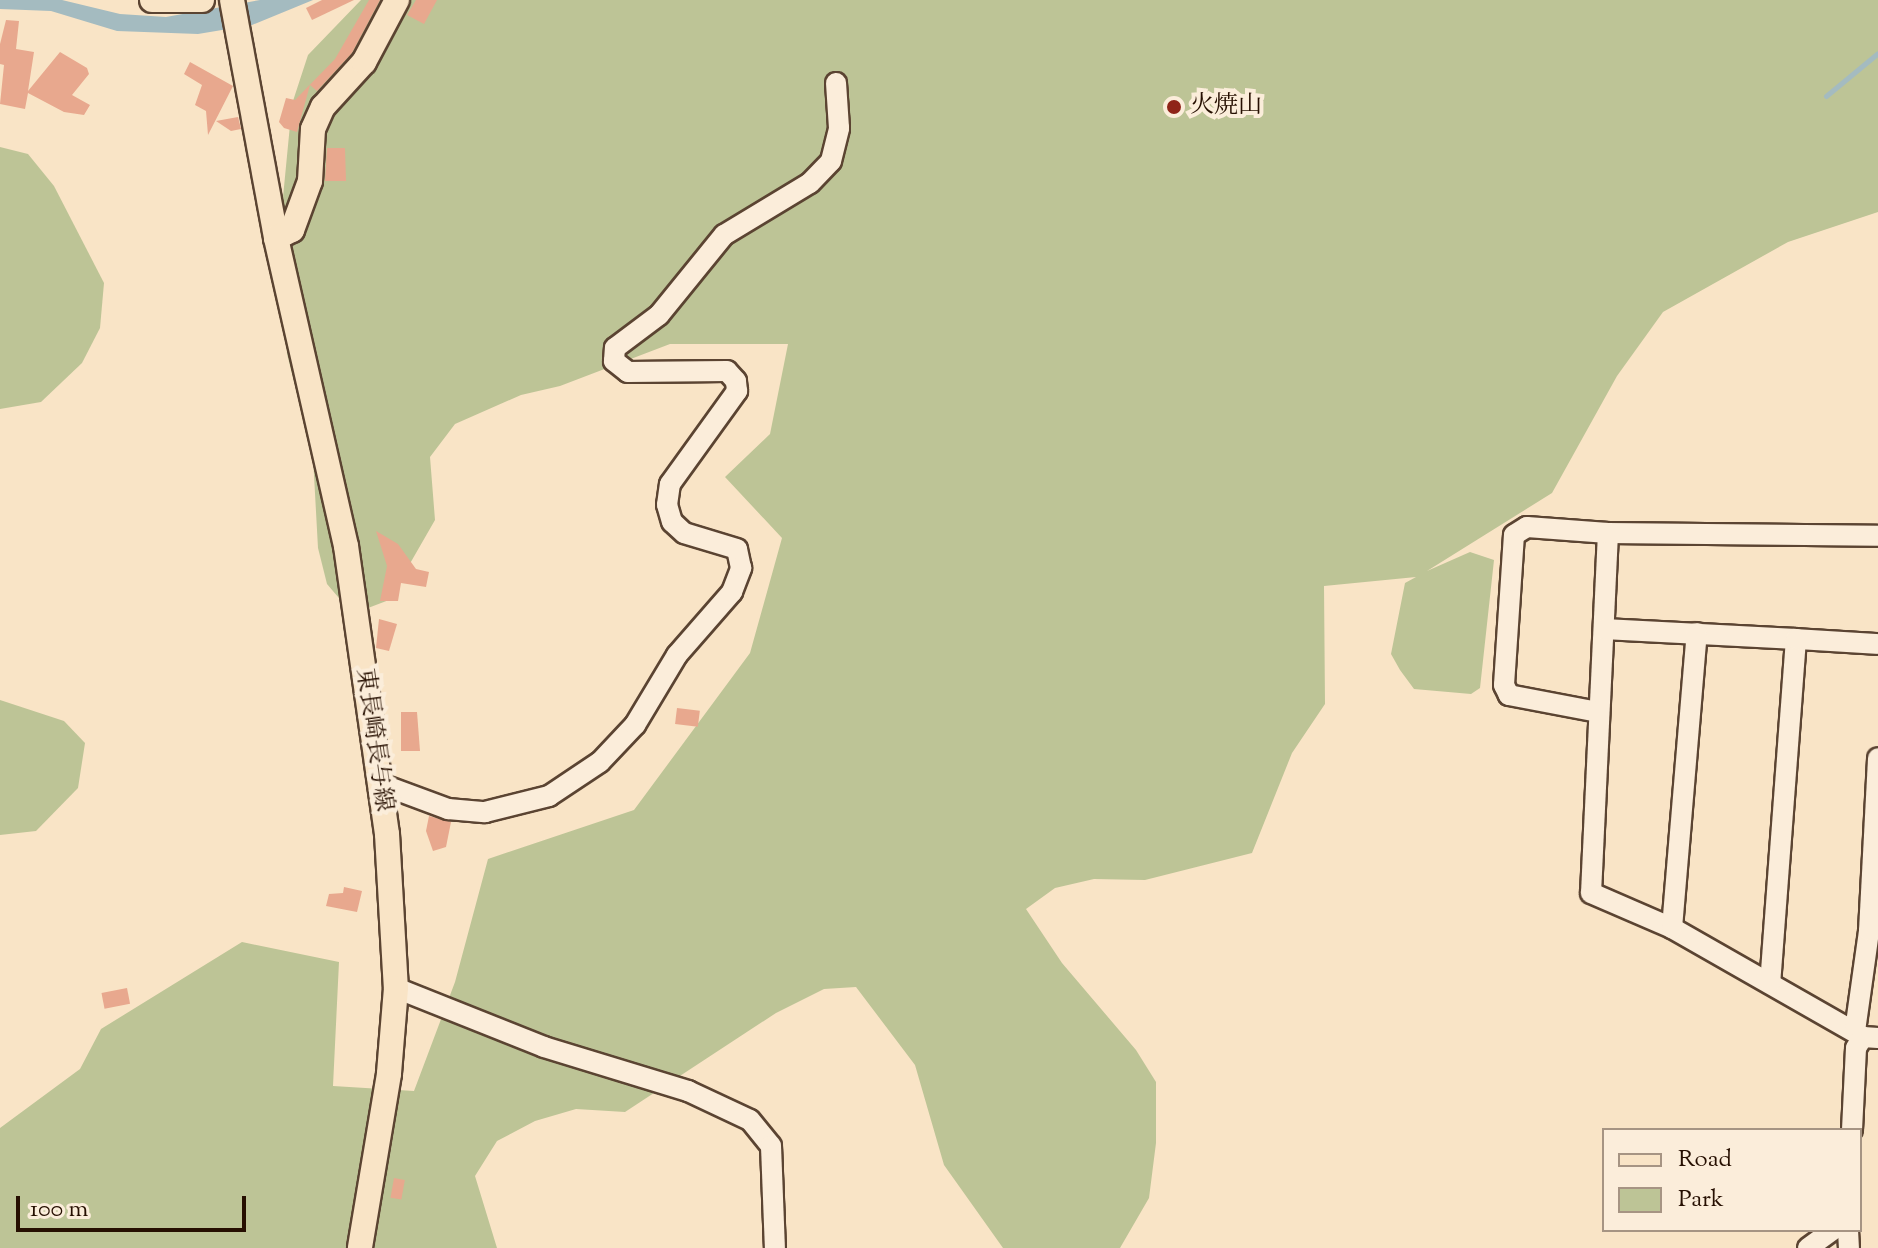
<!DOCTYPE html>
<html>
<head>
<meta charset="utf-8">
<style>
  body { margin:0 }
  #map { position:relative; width:1878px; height:1248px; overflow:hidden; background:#f9e4c6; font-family:"Sorts Mill Goudy","Noto Serif JP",serif }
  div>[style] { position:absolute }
  .green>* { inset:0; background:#bdc496 }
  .water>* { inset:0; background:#a4bbc0 }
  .stream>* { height:5px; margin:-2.5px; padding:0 2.5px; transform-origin:2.5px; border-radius:2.5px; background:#a4bbc0 }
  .building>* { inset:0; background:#e8a88e; transform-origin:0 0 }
  .roads { filter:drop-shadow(2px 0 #5b4432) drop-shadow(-2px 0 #5b4432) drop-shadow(0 2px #5b4432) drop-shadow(0 -2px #5b4432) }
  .minor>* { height:20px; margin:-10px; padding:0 10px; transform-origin:10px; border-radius:10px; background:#fbedda }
  .major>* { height:24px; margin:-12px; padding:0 12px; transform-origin:12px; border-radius:12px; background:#f9e4c6 }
  .dots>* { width:22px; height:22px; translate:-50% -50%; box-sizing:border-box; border:4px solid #fbedda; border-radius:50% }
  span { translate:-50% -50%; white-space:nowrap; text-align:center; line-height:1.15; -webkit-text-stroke:8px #fbedda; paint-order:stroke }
  .poi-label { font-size:24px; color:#260f01 }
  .left { translate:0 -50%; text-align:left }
  .street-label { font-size:24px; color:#260f01 }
  .legend { position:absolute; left:1602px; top:1128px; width:260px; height:104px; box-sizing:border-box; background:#fbedda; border:2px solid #a69483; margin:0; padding:10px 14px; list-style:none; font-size:24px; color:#260f01 }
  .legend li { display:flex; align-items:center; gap:16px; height:40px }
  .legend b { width:40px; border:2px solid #a69483 }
  .scale { position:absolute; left:16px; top:1196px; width:230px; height:36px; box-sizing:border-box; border:4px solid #260f01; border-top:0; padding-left:10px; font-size:24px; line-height:28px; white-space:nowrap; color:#260f01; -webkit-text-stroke:6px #fbedda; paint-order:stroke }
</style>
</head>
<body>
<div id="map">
  <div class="green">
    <div style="clip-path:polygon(361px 0,1878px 0,1878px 212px,1788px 242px,1663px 312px,1617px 376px,1552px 493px,1427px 571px,1470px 552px,1494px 560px,1480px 688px,1471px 694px,1414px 689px,1400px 670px,1391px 654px,1405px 583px,1416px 577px,1324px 586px,1325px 704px,1292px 753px,1252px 853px,1145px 880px,1094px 879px,1055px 888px,1026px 909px,1062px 963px,1136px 1050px,1156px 1082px,1156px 1143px,1149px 1198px,1120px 1248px,1003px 1248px,944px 1165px,915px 1065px,856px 987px,824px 989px,776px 1013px,625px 1112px,576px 1109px,535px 1121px,497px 1141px,475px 1176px,497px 1248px,0 1248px,0 1128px,80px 1069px,101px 1029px,242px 942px,339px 962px,333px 1086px,414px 1091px,455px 982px,488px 859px,634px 810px,750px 653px,782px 538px,725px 477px,770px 434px,788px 344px,670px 344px,560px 386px,521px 395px,455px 424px,430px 457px,435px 520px,389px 600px,368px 608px,344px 604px,327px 584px,318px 548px,313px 457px,287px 354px,281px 218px,292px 104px,308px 55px)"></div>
    <div style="clip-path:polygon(0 147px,28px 154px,54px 186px,104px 283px,100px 328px,82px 363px,41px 402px,0 409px)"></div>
    <div style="clip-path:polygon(0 700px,64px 721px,85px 743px,78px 788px,36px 831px,0 835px)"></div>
  </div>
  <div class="water">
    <div style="clip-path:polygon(0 0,62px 0,120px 14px,166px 17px,260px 0,313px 0,252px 25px,198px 34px,117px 31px,51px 11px,0 9px)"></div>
  </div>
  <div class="stream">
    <div style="left:1826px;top:96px;width:67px;rotate:-39.6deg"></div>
  </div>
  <div class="building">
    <div style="clip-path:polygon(322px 0,354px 0,312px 20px,306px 8px)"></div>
    <div style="clip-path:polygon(369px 0,380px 0,352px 53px,317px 91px,310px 85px,297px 132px,284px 128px,279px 122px,286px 98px,295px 100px,335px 59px)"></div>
    <div style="clip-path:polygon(416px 0,437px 0,424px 24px,407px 15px)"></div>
    <div style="clip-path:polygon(6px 20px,19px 21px,16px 49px,34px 52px,28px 91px,60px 52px,87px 68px,89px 74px,72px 95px,90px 105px,84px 115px,64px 112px,28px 93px,25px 109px,0 104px,4px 65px,0 64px,0 44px)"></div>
    <div style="clip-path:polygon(190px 62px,233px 86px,208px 135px,206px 111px,195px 105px,202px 85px,184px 74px)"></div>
    <div style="clip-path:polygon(238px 117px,241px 129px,231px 131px,216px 121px)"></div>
    <div style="clip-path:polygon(327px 148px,345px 148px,346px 181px,325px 181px)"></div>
    <div style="clip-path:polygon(376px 531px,398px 544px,416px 569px,429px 572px,426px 587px,401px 583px,398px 601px,380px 601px,387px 566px)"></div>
    <div style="clip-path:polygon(379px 619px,397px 624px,389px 651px,376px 648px)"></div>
    <div style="left:677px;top:708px;width:23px;height:16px;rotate:7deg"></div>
    <div style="clip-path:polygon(401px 712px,417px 712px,420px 751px,401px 751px)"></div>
    <div style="clip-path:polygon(429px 816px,451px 822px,446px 847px,433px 851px,426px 831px)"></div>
    <div style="clip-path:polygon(344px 887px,362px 891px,357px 912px,326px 906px,329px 894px,343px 893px)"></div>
    <div style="left:127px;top:988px;width:16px;height:26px;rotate:79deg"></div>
    <div style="left:394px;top:1178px;width:11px;height:20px;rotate:10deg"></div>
  </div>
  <div class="roads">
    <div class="minor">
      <div style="left:1608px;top:533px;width:360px;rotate:92.7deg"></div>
      <div style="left:1591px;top:893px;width:88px;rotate:23.4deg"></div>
      <div style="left:1672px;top:928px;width:220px;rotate:29.7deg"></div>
      <div style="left:1863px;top:1037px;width:15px;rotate:4deg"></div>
      <div style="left:1604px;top:629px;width:192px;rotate:3deg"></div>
      <div style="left:1796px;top:639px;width:345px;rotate:94.3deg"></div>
      <div style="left:1796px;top:639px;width:82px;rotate:3.5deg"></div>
      <div style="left:1598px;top:712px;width:91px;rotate:-169.2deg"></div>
      <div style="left:1509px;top:695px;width:11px;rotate:-117deg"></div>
      <div style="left:1504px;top:685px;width:150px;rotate:-86.2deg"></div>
      <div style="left:1514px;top:535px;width:15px;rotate:-32deg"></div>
      <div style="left:1527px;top:527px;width:81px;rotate:4.2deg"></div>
      <div style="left:1608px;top:533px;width:270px;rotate:0.6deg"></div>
      <div style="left:378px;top:783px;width:75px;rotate:20.4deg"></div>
      <div style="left:448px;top:809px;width:37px;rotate:5deg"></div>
      <div style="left:485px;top:812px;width:66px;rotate:-14deg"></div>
      <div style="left:549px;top:796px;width:61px;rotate:-33.7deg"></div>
      <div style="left:600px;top:762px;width:51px;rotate:-46.6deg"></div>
      <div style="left:635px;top:725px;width:82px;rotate:-59deg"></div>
      <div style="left:677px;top:655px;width:84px;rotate:-48.9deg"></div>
      <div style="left:732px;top:592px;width:26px;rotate:-69deg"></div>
      <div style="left:741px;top:568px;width:19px;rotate:-102deg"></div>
      <div style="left:737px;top:549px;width:55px;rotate:-163.2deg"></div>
      <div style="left:684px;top:533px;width:16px;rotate:-137deg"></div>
      <div style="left:672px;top:522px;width:18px;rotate:-106deg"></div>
      <div style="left:667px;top:505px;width:21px;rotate:-82deg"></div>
      <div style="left:670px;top:484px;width:115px;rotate:-54.2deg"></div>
      <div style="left:737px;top:391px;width:10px;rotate:-96deg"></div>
      <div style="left:736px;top:381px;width:13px;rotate:-132deg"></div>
      <div style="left:727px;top:371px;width:99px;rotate:179.4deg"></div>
      <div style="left:628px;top:372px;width:18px;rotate:-142deg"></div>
      <div style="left:614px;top:361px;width:13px;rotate:-86deg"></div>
      <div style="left:615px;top:348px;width:55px;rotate:-36.9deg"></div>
      <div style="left:659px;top:315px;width:103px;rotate:-50.9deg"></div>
      <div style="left:724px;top:235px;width:100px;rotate:-31.2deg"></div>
      <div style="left:810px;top:183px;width:30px;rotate:-46deg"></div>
      <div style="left:831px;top:161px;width:34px;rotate:-76deg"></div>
      <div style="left:839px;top:128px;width:45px;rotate:-93.8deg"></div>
      <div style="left:1672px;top:928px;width:296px;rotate:-85.2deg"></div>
      <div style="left:396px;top:988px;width:159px;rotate:21.7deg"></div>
      <div style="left:544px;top:1047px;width:151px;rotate:17deg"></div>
      <div style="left:688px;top:1091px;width:68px;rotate:25.1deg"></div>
      <div style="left:750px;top:1120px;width:33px;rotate:51deg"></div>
      <div style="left:771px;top:1146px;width:102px;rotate:87.8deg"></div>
      <div style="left:1855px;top:1031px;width:101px;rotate:-82deg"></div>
      <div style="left:1869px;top:931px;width:173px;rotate:-87deg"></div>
      <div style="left:1852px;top:1130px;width:82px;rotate:-87.2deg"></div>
      <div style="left:1856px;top:1048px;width:13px;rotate:-58deg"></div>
      <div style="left:1848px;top:1230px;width:18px;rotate:87deg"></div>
      <div style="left:1808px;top:1248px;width:31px;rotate:-36deg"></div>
    </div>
    <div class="major">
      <div style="left:152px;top:0;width:50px"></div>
      <div style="left:232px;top:0;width:242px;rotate:79.5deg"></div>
      <div style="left:276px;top:238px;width:316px;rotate:77.2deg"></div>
      <div style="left:346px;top:546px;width:291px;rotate:81.9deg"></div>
      <div style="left:387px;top:834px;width:154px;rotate:86.7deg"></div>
      <div style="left:396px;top:988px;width:86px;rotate:94.7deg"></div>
      <div style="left:389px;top:1074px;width:176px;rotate:99.5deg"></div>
      <div style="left:276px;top:238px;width:18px;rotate:-27deg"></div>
      <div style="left:292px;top:230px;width:52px;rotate:-69.8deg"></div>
      <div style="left:310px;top:181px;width:52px;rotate:-86.7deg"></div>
      <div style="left:313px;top:129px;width:24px;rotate:-66deg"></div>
      <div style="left:323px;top:107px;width:61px;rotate:-47.7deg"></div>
      <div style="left:364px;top:62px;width:70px;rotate:-62deg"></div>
    </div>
  </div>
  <div class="dots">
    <div style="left:1174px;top:107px;background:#8f2418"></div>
  </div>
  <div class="poi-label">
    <span class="left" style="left:1190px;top:107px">火焼山</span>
  </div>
  <div class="street-label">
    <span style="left:373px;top:740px;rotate:82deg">東長崎長与線</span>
  </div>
  <ul class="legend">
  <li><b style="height:10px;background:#f9e4c6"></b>Road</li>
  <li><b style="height:22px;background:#bdc496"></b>Park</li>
  </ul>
  <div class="scale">100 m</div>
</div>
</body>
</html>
